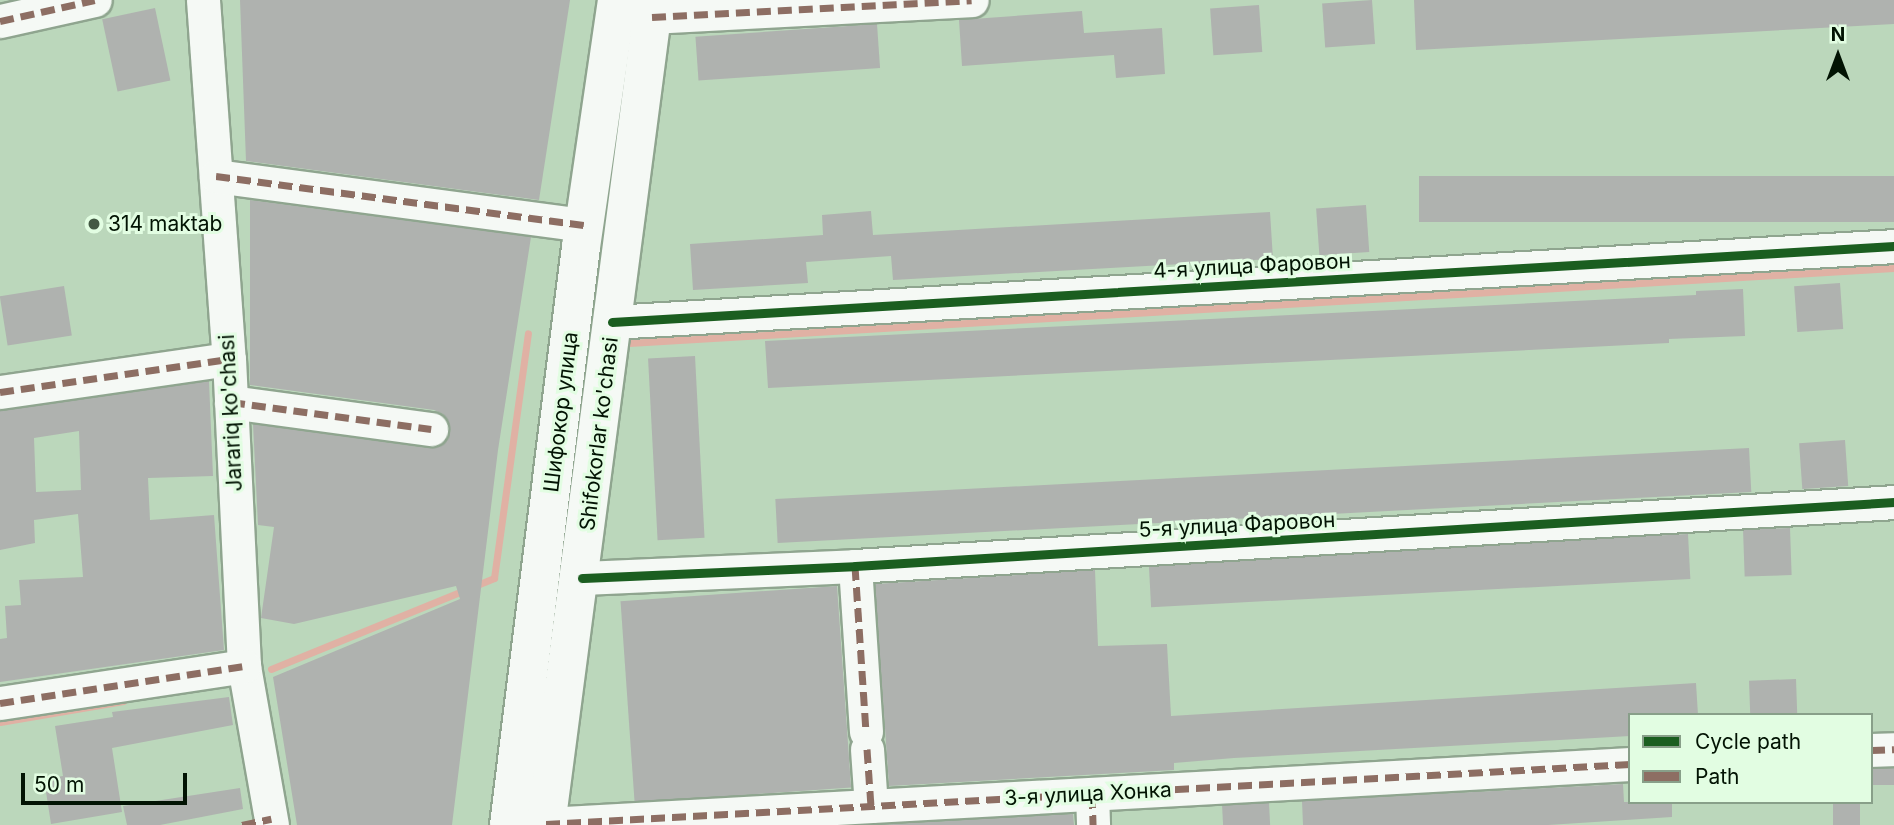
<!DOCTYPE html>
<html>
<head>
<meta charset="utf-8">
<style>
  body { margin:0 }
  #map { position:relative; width:1894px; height:825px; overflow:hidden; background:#bbd7bb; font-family:Inter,sans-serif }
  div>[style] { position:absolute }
  .stream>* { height:7px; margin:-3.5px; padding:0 3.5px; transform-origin:3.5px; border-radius:3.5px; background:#e0b1a4 }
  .building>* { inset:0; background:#afb2af; transform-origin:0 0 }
  .roads { filter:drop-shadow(2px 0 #8fa58f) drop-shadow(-2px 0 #8fa58f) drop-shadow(0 2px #8fa58f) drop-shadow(0 -2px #8fa58f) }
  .minor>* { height:33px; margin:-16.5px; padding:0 16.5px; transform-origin:16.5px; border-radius:16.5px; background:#f5f9f5 }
  .major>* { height:38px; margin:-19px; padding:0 19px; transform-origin:19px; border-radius:19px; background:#f5f9f5 }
  .quiet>* { height:7px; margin-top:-3.5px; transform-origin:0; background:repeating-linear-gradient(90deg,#8d6e63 0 14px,transparent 0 21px) }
  .cycleway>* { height:9px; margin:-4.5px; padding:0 4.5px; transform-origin:4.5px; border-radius:4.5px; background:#1b5e20 }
  .dots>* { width:19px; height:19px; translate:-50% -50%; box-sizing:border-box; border:4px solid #e2fde2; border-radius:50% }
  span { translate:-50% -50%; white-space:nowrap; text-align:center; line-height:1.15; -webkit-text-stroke:6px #e2fde2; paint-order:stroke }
  .poi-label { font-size:21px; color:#021303 }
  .left { translate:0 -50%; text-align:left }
  .street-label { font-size:21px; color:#021303 }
  .legend { position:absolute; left:1628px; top:713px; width:245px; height:91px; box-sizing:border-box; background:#e2fde2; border:2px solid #889f89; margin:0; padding:9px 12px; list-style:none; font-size:21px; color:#021303 }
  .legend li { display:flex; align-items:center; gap:14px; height:35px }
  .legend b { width:35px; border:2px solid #889f89 }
  .north { position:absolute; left:1803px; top:21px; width:70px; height:70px; -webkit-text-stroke:5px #e2fde2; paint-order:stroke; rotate:0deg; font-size:19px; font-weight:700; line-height:28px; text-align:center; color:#021303 }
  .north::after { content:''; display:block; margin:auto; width:24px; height:32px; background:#021303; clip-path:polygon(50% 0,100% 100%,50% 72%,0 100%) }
  .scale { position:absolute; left:21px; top:773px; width:166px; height:32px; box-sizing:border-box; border:4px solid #021303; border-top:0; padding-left:9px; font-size:21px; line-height:24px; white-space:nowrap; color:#021303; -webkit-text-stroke:5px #e2fde2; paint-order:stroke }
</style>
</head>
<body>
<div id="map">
  <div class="stream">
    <div style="left:629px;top:343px;width:1267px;rotate:-3.39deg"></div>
    <div style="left:271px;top:669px;width:241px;rotate:-22.2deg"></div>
    <div style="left:494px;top:578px;width:247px;rotate:-82.1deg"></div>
    <div style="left:0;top:722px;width:125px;rotate:-9.7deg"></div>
  </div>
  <div class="building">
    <div style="clip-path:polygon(240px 0,570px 0,539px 200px,246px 161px)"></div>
    <div style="left:1372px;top:0;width:44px;height:50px;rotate:86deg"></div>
    <div style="clip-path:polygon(1414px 0,1894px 0,1894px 24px,1416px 50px)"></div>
    <div style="left:1259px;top:5px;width:47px;height:49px;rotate:86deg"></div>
    <div style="left:155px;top:8px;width:74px;height:54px;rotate:78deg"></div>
    <div style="clip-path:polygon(1082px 11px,1084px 33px,1162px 28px,1165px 74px,1116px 78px,1114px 55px,962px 66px,959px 20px)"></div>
    <div style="left:877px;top:24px;width:44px;height:182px;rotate:86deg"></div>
    <div style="left:1894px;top:176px;width:46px;height:475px;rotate:90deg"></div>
    <div style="clip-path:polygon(250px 200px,531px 237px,498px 450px,452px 825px,297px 825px,273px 677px,460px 599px,456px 586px,294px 624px,261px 618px,274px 527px,258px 525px,253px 424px,428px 448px,446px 441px,450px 431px,443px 414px,434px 410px,250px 385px)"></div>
    <div style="left:1366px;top:205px;width:47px;height:50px;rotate:86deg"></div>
    <div style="clip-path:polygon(871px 211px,873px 235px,1270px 212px,1273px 259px,893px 280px,891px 256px,806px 262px,808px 283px,693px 290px,690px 244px,823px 235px,822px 215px)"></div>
    <div style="left:1840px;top:283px;width:46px;height:46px;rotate:86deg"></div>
    <div style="left:64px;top:286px;width:50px;height:65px;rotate:81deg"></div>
    <div style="clip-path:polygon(1743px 289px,1745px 336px,1669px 339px,1669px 343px,768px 388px,765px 341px,1696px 295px,1696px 291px)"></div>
    <div style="left:695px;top:356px;width:182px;height:47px;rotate:87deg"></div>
    <div style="clip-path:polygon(evenodd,209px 381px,213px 476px,148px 478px,150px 520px,214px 515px,224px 650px,0 682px,0 639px,7px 638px,5px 606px,21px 605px,19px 580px,83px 577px,78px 514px,34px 520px,35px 543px,0 550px,0 411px,209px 381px,79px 431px,81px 490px,36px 492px,34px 438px,79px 431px)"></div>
    <div style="left:1845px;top:440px;width:46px;height:46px;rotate:86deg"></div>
    <div style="left:1749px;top:448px;width:44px;height:975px;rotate:87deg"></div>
    <div style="left:1790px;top:528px;width:47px;height:47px;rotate:88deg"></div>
    <div style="left:1688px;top:534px;width:45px;height:540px;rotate:87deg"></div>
    <div style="clip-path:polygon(1095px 570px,1098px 646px,1167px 644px,1171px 716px,1696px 683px,1698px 715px,1630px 715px,1630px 736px,1234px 758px,1174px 763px,1174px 770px,889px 786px,875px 584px)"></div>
    <div style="left:837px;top:586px;width:202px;height:217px;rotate:86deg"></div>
    <div style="left:1796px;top:679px;width:36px;height:47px;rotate:88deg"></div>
    <div style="clip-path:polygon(229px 697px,233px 725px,112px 748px,122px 812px,51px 824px,44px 779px,63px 776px,55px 726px,113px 717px,112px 712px)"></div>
    <div style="left:1894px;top:768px;width:17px;height:23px;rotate:90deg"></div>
    <div style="clip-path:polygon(1623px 784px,1624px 802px,1672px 802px,1672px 817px,1548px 825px,1303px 825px,1302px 801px)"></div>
    <div style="clip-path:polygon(240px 788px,243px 809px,160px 825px,127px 825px,123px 806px)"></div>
    <div style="left:1833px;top:802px;width:27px;height:23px"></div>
    <div style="left:1269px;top:803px;width:22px;height:47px;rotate:87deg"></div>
    <div style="clip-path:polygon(1073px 814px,1074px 825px,876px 825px)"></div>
  </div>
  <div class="roads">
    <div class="minor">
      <div style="left:203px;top:0;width:360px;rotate:85.9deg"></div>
      <div style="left:229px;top:359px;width:307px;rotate:87.2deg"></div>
      <div style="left:244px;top:666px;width:161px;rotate:80deg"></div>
      <div style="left:652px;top:17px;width:320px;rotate:-3deg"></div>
      <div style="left:0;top:21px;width:97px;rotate:-12.5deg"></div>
      <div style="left:216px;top:176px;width:371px;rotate:7.6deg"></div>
      <div style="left:612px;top:322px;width:1284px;rotate:-3.39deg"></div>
      <div style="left:0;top:392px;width:231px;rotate:-8.2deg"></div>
      <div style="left:231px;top:402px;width:202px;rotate:7.7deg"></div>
      <div style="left:855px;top:566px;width:166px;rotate:86.2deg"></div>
      <div style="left:582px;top:578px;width:273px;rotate:-2.5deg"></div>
      <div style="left:855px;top:566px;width:1041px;rotate:-3.52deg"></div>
      <div style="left:0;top:703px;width:247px;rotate:-8.6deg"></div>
      <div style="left:867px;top:749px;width:57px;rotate:86deg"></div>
      <div style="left:1871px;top:750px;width:23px;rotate:-2deg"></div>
      <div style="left:1092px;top:794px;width:31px;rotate:88deg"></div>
      <div style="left:546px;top:824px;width:1086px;rotate:-3.17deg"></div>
    </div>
    <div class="major">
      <div style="left:509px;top:825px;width:582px;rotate:-82.9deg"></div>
      <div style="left:581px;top:247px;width:250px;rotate:-81.7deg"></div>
      <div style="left:546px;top:825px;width:832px;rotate:-82.54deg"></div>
    </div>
  </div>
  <div class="quiet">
    <div style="left:652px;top:17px;width:320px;rotate:-3deg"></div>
    <div style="left:0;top:21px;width:97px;rotate:-12.5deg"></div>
    <div style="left:216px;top:176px;width:371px;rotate:7.6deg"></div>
    <div style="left:0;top:392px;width:231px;rotate:-8.2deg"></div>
    <div style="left:231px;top:402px;width:202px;rotate:7.7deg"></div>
    <div style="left:855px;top:566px;width:166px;rotate:86.2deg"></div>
    <div style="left:0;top:703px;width:247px;rotate:-8.6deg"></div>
    <div style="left:867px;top:749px;width:57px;rotate:86deg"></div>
    <div style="left:1871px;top:750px;width:23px;rotate:-2deg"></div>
    <div style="left:1092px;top:794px;width:31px;rotate:88deg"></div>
    <div style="left:546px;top:824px;width:1086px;rotate:-3.17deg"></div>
    <div style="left:242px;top:825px;width:30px;rotate:-12deg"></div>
  </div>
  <div class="cycleway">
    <div style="left:612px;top:322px;width:1284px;rotate:-3.39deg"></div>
    <div style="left:582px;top:578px;width:273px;rotate:-2.5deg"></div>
    <div style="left:855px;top:566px;width:1041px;rotate:-3.52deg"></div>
  </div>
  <div class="dots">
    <div style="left:94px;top:224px;background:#435843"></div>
  </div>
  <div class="poi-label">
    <span class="left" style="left:108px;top:224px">314 maktab</span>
  </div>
  <div class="street-label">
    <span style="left:1252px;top:266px;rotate:-3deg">4-я улица Фаровон</span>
    <span style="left:561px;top:412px;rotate:-83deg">Шифокор улица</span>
    <span style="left:231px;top:413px;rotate:-93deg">Jarariq ko'chasi</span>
    <span style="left:599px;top:434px;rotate:-83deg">Shifokorlar ko'chasi</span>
    <span style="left:1237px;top:525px;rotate:-3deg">5-я улица Фаровон</span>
    <span style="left:1088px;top:794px;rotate:-3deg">3-я улица Хонка</span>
  </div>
  <ul class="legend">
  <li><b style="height:9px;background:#1b5e20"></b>Cycle path</li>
  <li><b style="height:9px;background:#8d6e63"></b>Path</li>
  </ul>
  <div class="north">N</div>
  <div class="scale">50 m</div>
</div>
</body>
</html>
